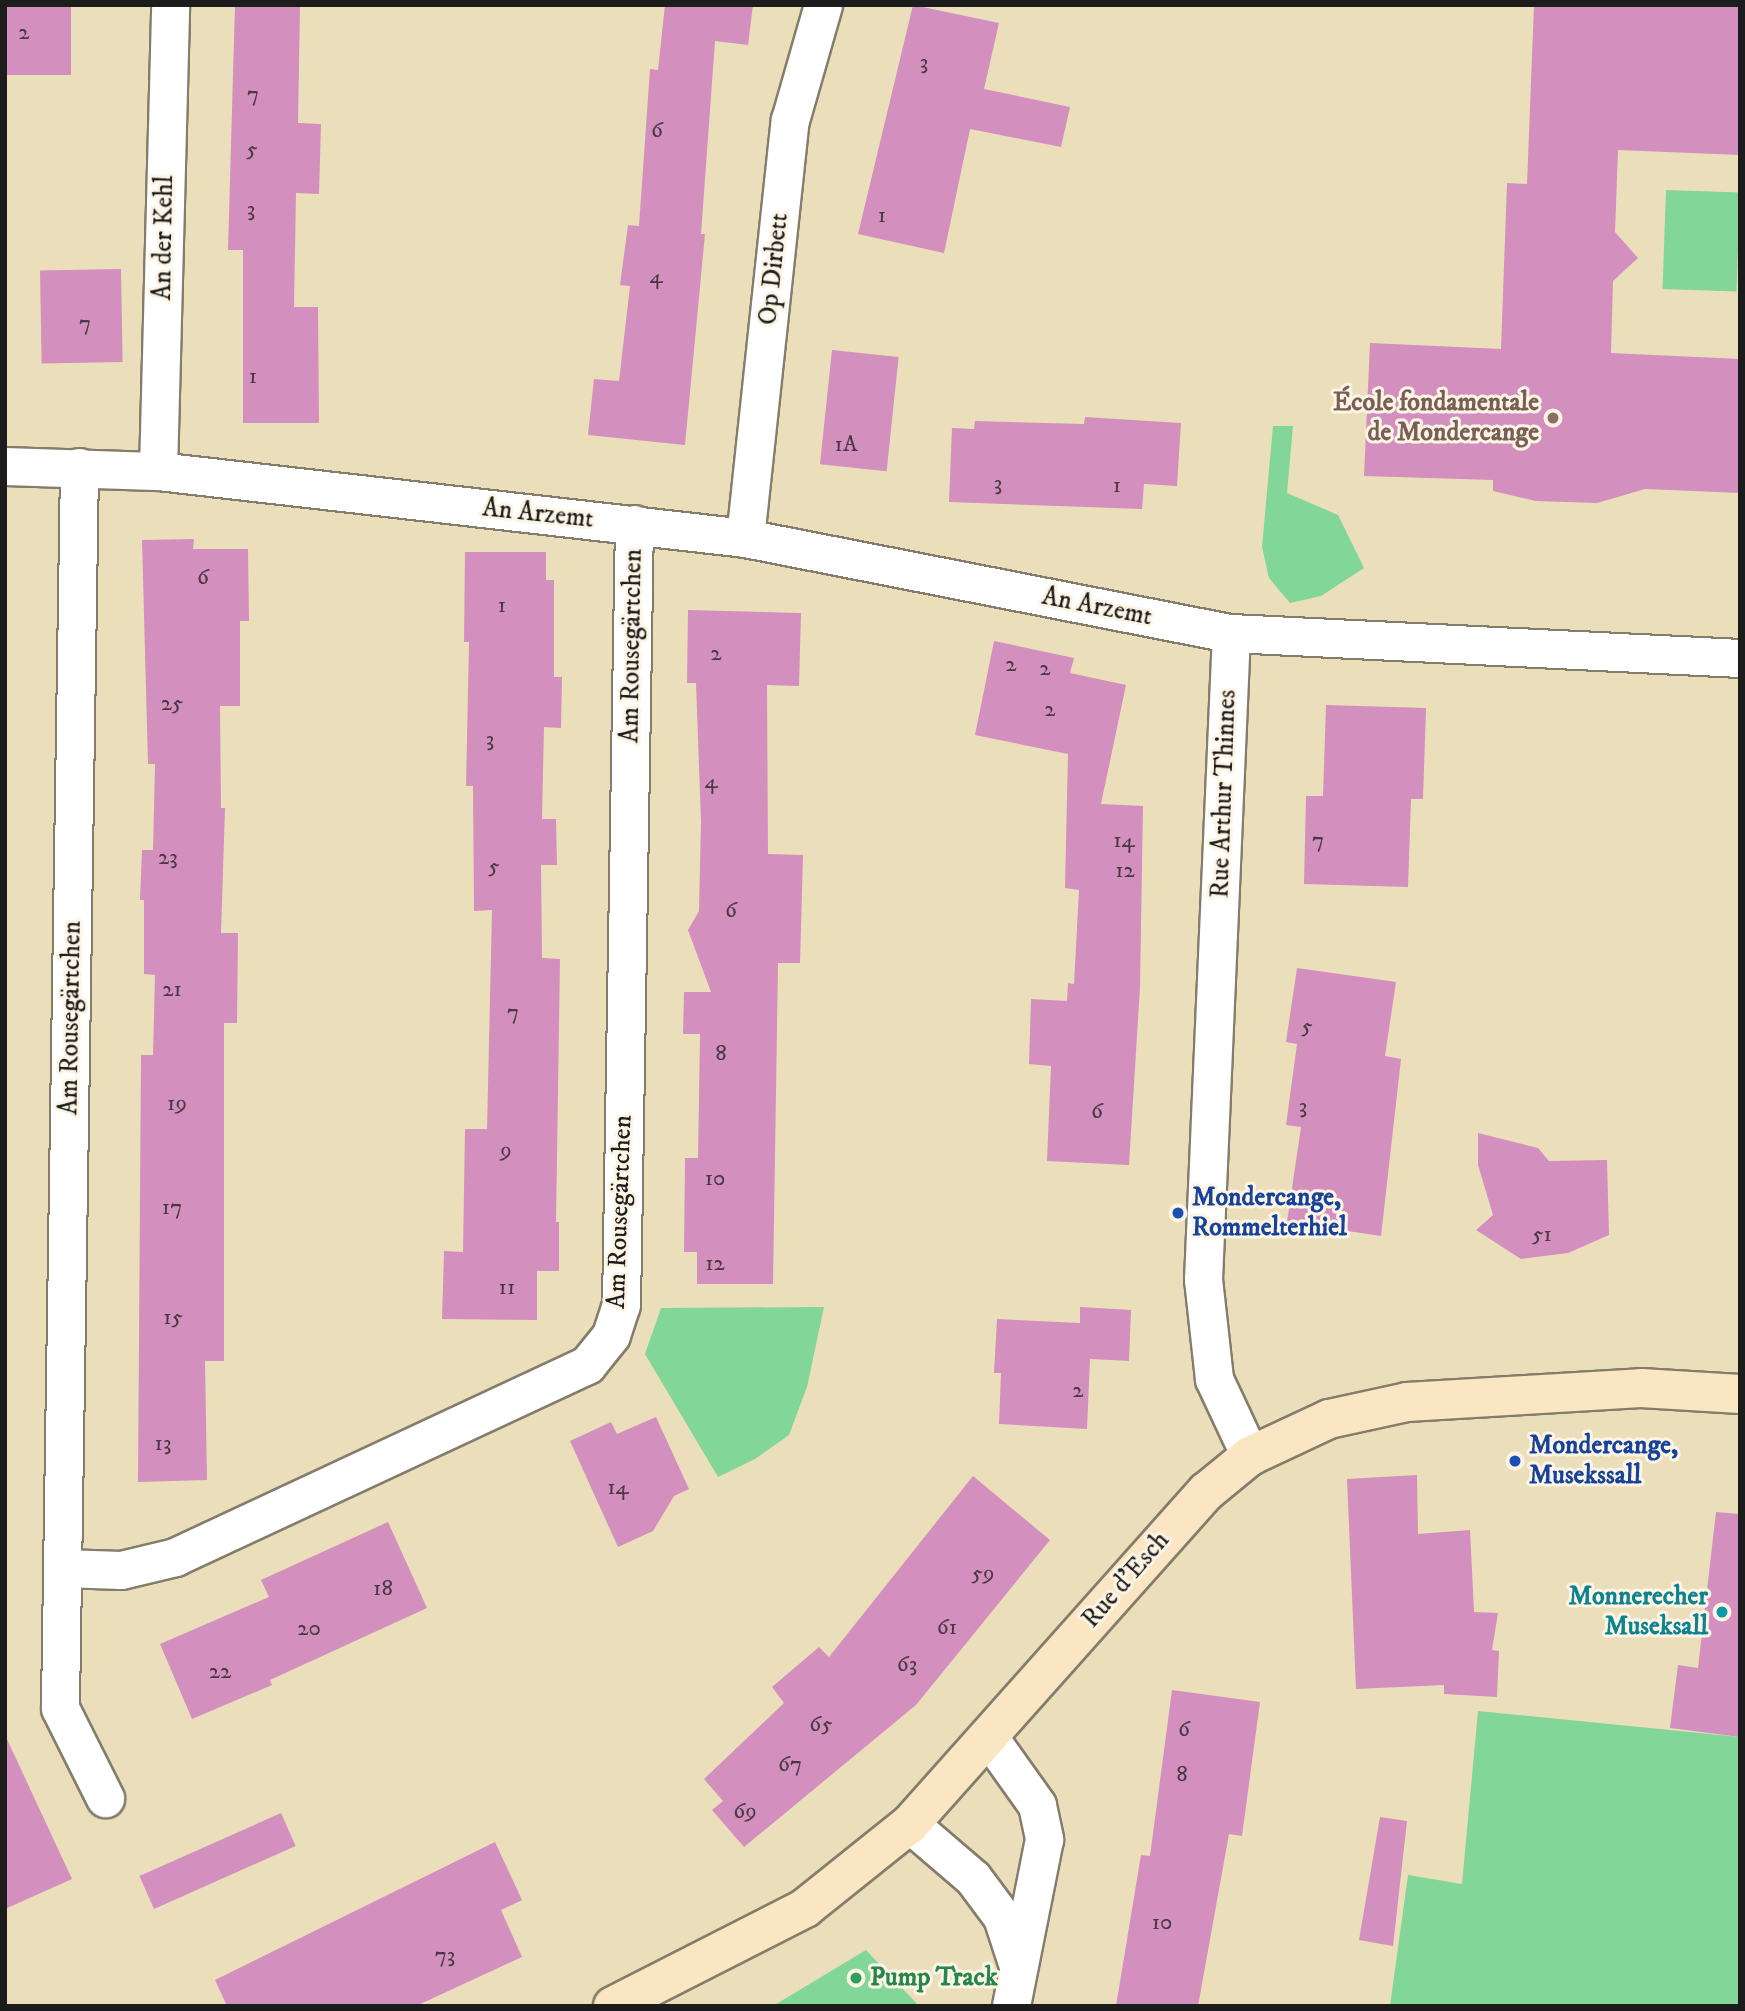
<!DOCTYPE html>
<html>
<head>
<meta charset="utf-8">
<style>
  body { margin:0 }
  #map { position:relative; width:1745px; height:2011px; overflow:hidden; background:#ebdebb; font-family:"IM FELL DW Pica",serif }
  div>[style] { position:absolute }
  .green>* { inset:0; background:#82d698; transform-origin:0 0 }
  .building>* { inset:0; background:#d38fbe; transform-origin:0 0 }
  .roads { filter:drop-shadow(2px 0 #847d6c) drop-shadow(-2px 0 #847d6c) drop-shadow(0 2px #847d6c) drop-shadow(0 -2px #847d6c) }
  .street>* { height:37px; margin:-18.5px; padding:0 18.5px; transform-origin:18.5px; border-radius:18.5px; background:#fff }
  .secondary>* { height:38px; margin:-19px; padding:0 19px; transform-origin:19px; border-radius:19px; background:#fbe6c4 }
  .dots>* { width:19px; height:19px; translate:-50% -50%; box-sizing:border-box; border:4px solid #fcf5e5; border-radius:50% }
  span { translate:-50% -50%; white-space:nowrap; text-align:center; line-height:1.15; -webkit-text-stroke:6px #fcf5e5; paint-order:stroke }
  .number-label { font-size:23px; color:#4a3944 }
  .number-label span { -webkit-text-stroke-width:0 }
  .street-label { font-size:26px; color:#1c1c1c }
  .education-label { font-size:26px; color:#785e54; font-weight:700 }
  .right { translate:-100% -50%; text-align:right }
  .transit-label { font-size:26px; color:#164399; font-weight:700 }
  .left { translate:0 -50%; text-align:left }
  .culture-label { font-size:26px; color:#0d838f; font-weight:700 }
  .leisure-label { font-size:26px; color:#27864d; font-weight:700 }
  .frame { position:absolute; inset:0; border:7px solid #1c1c1c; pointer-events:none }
</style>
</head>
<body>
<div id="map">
  <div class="green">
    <div style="left:1666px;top:190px;width:74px;height:99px;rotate:2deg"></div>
    <div style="clip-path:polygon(1273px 426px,1293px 426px,1287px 493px,1338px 515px,1364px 568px,1321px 596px,1290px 603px,1269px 578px,1262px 547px)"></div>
    <div style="clip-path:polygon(824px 1307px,807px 1387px,789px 1435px,755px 1459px,718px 1477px,645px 1354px,661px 1308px)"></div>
    <div style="clip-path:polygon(1478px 1711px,1740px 1737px,1740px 2006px,1390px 2006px,1408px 1875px,1462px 1884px)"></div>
    <div style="clip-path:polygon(866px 1950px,919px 2006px,773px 2006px)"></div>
  </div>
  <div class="building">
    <div style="left:5px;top:5px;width:66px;height:70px"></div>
    <div style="clip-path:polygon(235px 5px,300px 5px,298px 123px,321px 124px,319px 194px,296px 193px,294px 307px,318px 307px,319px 423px,243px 423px,243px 250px,228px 250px)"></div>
    <div style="clip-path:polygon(665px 5px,753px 5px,748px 45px,715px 41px,701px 234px,705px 234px,685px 445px,588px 435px,594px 379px,619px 381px,630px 286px,620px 285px,628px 225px,639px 226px,650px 69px,658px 70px)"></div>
    <div style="clip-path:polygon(913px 5px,999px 23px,984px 89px,1070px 107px,1061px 147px,970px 129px,944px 253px,858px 234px)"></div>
    <div style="clip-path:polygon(1534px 5px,1740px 5px,1740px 155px,1618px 150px,1615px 232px,1638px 258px,1613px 281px,1611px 353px,1740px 359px,1740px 493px,1645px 489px,1597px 503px,1536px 501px,1493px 491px,1493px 480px,1364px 476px,1370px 343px,1501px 349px,1507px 183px,1527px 184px)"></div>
    <div style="left:121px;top:269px;width:93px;height:81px;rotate:89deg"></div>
    <div style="left:832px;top:350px;width:67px;height:115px;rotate:6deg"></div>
    <div style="clip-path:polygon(1085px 417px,1181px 423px,1177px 486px,1144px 484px,1142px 509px,949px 502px,952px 428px,974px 429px,975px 421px,1084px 424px)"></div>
    <div style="clip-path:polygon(194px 539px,193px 549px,248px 549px,249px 621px,240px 621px,240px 706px,220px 706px,221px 808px,225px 808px,221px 933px,238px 933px,237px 1023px,224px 1023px,224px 1361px,205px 1361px,207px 1480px,138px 1482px,141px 1055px,153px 1055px,155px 975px,144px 974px,144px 900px,140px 900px,142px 850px,153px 850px,155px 764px,148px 764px,142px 540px)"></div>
    <div style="clip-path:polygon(465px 552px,546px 552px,546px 580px,554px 580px,554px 677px,562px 677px,561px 728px,544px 727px,542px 819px,556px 819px,557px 865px,541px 865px,542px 958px,560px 959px,556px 1222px,559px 1222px,559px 1271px,537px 1271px,537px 1320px,442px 1319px,444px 1251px,463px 1252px,465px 1129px,487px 1129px,488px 1086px,492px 910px,474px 911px,473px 786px,466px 786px,469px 642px,464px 642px)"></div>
    <div style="clip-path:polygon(688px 610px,801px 613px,799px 686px,767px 685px,768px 854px,803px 855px,800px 963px,778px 963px,773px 1284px,697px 1284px,697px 1252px,684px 1252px,685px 1158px,698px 1158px,700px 1034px,683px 1034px,684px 992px,711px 992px,688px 930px,699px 911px,701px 822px,696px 683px,687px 683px)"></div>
    <div style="clip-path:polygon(994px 641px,1074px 658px,1070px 673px,1126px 685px,1101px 804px,1143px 806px,1140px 987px,1129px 1165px,1047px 1161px,1051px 1066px,1029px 1064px,1031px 999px,1067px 1001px,1068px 983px,1074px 984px,1079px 890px,1065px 888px,1068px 754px,975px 735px)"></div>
    <div style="clip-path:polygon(1326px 705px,1426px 708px,1423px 799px,1411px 799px,1408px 887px,1304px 884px,1306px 796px,1323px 796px)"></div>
    <div style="clip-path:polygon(1297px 968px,1396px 982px,1385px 1056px,1401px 1059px,1381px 1236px,1287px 1222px,1301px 1127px,1286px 1125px,1297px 1044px,1286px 1042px)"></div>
    <div style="clip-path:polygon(1478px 1133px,1538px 1148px,1549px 1161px,1607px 1160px,1609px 1235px,1568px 1253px,1521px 1259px,1476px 1230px,1493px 1215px,1478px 1165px)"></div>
    <div style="clip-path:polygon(1080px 1307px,1131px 1310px,1129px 1361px,1090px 1359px,1087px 1429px,999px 1424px,1001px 1373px,994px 1373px,997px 1319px,1080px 1323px)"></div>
    <div style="clip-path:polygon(656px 1417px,689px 1489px,674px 1496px,653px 1531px,618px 1547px,570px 1441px,611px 1422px,617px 1434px)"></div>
    <div style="clip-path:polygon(1417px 1475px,1418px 1534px,1470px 1530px,1474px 1612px,1498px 1613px,1492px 1650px,1499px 1651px,1497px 1697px,1444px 1694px,1444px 1685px,1356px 1689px,1347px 1479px)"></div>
    <div style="clip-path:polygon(973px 1476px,1050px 1540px,916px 1705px,744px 1847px,712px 1810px,723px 1801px,704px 1779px,784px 1703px,772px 1687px,819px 1647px,829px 1657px)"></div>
    <div style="clip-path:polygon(1716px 1512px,1740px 1514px,1740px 1737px,1670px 1728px,1678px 1665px,1698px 1668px)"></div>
    <div style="clip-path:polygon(388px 1522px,427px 1608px,270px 1680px,272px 1685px,192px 1719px,160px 1644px,269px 1597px,261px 1580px)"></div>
    <div style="clip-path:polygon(1172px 1690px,1260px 1702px,1242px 1836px,1229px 1834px,1198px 2006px,1116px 2006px,1141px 1855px,1150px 1856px)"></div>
    <div style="clip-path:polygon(5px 1735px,72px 1879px,5px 1909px)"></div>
    <div style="left:281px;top:1813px;width:36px;height:155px;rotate:66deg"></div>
    <div style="clip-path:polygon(1380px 1817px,1407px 1821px,1393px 1946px,1359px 1940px)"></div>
    <div style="clip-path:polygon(495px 1842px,522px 1900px,501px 1910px,522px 1957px,416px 2006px,227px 2006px,215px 1980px)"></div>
  </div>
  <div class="roads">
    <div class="street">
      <div style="left:5px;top:466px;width:153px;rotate:1.9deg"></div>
      <div style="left:158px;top:471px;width:591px;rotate:6.51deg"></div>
      <div style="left:745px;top:538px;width:495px;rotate:11.1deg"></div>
      <div style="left:1231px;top:633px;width:510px;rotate:2.81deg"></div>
      <div style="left:79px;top:467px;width:1241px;rotate:90.88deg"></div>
      <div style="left:60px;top:1708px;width:101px;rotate:63.4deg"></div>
      <div style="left:158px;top:471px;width:466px;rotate:-88.5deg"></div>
      <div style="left:745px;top:538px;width:420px;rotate:-83.9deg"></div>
      <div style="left:790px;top:120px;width:120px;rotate:-74deg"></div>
      <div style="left:1231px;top:633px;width:647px;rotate:92.48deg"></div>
      <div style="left:1203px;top:1279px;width:101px;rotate:83.7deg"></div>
      <div style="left:1214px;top:1379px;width:85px;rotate:64.9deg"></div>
      <div style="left:63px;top:1568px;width:58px;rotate:2deg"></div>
      <div style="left:121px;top:1570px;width:56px;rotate:-13.5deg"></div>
      <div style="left:175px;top:1557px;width:455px;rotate:-25deg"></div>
      <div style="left:587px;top:1365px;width:38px;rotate:-51deg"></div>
      <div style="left:611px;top:1335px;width:32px;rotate:-72deg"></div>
      <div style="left:621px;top:1305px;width:781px;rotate:-89.05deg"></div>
      <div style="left:990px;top:1739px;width:81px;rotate:54.5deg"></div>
      <div style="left:1037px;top:1805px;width:35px;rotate:78deg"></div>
      <div style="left:1044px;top:1839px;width:170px;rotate:101.2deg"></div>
      <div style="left:910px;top:1824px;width:83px;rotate:40.6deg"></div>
      <div style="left:973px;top:1878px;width:49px;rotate:53.4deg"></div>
      <div style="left:1002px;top:1917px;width:52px;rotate:71.9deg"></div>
    </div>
    <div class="secondary">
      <div style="left:613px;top:2006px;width:216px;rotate:-27deg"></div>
      <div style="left:805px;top:1908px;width:134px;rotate:-38.7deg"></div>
      <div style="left:910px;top:1824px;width:445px;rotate:-48.3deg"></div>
      <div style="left:1206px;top:1492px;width:57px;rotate:-39.3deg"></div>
      <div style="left:1250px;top:1456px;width:87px;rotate:-25.1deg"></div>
      <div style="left:1329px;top:1419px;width:80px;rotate:-12.3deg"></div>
      <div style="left:1407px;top:1402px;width:234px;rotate:-3.4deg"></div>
      <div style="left:1641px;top:1388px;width:99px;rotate:3.5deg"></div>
    </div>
  </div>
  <div class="dots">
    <div style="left:1553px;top:418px;background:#8d6e63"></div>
    <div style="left:1178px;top:1213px;background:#1a4fb4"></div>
    <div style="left:1515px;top:1461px;background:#1a4fb4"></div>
    <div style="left:1722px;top:1612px;background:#0f9aa8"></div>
    <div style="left:856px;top:1978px;background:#2e9e5b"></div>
  </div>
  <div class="number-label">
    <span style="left:24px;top:33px">2</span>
    <span style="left:924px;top:63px">3</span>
    <span style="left:253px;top:95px">7</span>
    <span style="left:657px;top:131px">6</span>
    <span style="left:252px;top:150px">5</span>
    <span style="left:251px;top:210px">3</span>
    <span style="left:882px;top:216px">1</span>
    <span style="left:656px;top:277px">4</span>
    <span style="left:85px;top:324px">7</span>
    <span style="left:253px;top:377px">1</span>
    <span style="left:846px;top:445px">1A</span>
    <span style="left:998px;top:484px">3</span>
    <span style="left:1117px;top:486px">1</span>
    <span style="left:203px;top:578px">6</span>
    <span style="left:502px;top:606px">1</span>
    <span style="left:716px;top:654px">2</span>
    <span style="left:1011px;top:665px">2</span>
    <span style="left:1045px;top:669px">2</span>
    <span style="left:172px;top:704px">25</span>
    <span style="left:1050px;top:710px">2</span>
    <span style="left:490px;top:740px">3</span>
    <span style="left:711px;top:782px">4</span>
    <span style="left:1124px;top:841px">14</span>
    <span style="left:1318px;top:841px">7</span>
    <span style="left:168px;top:858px">23</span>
    <span style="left:494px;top:867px">5</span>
    <span style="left:1125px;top:871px">12</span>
    <span style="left:731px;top:911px">6</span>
    <span style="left:172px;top:990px">21</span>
    <span style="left:513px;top:1013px">7</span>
    <span style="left:1307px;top:1027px">5</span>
    <span style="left:721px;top:1054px">8</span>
    <span style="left:177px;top:1104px">19</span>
    <span style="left:1303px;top:1107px">3</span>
    <span style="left:1097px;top:1112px">6</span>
    <span style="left:506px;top:1151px">9</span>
    <span style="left:715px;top:1179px">10</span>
    <span style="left:172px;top:1208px">17</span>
    <span style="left:1542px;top:1235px">51</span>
    <span style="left:715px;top:1264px">12</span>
    <span style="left:507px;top:1288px">11</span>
    <span style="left:173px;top:1318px">15</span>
    <span style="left:1078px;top:1391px">2</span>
    <span style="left:163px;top:1444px">13</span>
    <span style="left:618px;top:1488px">14</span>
    <span style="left:983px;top:1574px">59</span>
    <span style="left:383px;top:1589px">18</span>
    <span style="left:947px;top:1628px">61</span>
    <span style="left:309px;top:1629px">20</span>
    <span style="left:907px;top:1665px">63</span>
    <span style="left:220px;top:1672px">22</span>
    <span style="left:821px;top:1725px">65</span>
    <span style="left:1184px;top:1730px">6</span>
    <span style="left:790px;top:1765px">67</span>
    <span style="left:1182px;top:1775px">8</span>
    <span style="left:745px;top:1812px">69</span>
    <span style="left:1162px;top:1923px">10</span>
    <span style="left:445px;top:1956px">73</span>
  </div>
  <div class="street-label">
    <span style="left:164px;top:238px;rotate:-89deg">An der Kehl</span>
    <span style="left:774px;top:269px;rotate:-84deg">Op Dirbett</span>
    <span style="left:538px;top:514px;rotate:6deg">An Arzemt</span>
    <span style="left:1097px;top:607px;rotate:11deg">An Arzemt</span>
    <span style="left:632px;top:646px;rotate:-89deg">Am Rousegärtchen</span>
    <span style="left:1224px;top:794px;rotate:-88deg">Rue Arthur Thinnes</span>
    <span style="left:71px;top:1018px;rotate:-89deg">Am Rousegärtchen</span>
    <span style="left:620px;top:1212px;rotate:-88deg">Am Rousegärtchen</span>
    <span style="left:1126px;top:1580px;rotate:-49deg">Rue d'Esch</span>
  </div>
  <div class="education-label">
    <span class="right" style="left:1539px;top:418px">École fondamentale<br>de Mondercange</span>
  </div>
  <div class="transit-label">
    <span class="left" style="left:1192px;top:1213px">Mondercange,<br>Rommelterhiel</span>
    <span class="left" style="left:1529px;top:1461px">Mondercange,<br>Musekssall</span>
  </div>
  <div class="culture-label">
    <span class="right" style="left:1708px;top:1612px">Monnerecher<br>Museksall</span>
  </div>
  <div class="leisure-label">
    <span class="left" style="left:870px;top:1978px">Pump Track</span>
  </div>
  <div class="frame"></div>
</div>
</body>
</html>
